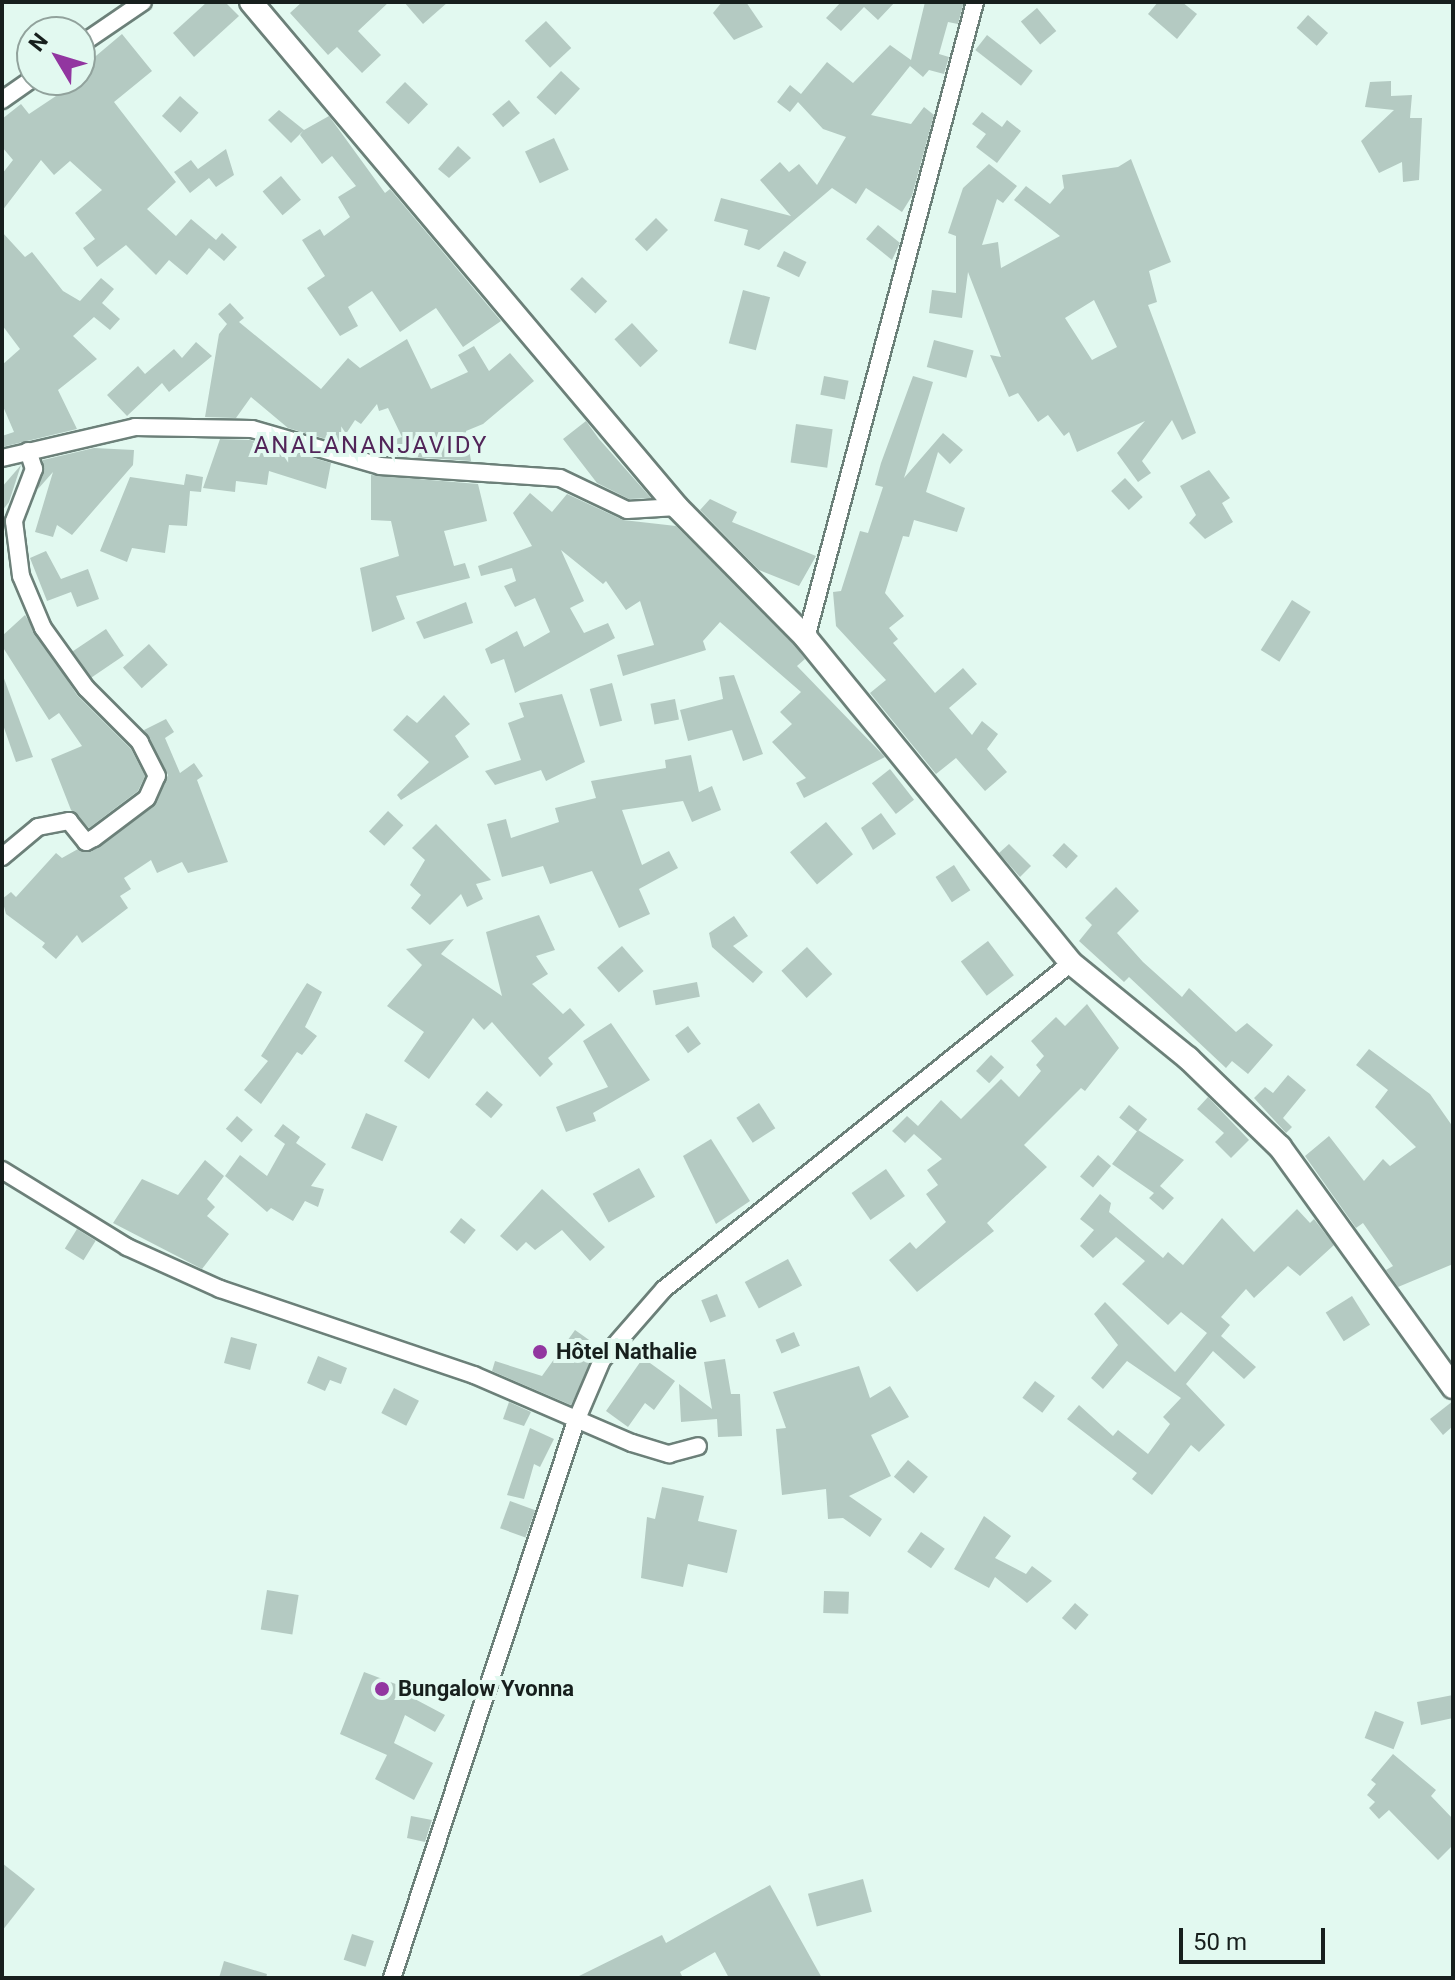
<!DOCTYPE html>
<html>
<head>
<meta charset="utf-8">
<style>
  body { margin:0 }
  #map { position:relative; width:1455px; height:1980px; overflow:hidden; background:#e2f9f0; font-family:Roboto,sans-serif }
  div>[style] { position:absolute }
  .building>* { inset:0; background:#b4cac2; transform-origin:0 0 }
  .roads { filter:drop-shadow(2px 0 #6c8079) drop-shadow(-2px 0 #6c8079) drop-shadow(0 2px #6c8079) drop-shadow(0 -2px #6c8079) }
  .street>* { height:16px; margin:-8px; padding:0 8px; transform-origin:8px; border-radius:8px; background:#fff }
  .secondary>* { height:22px; margin:-11px; padding:0 11px; transform-origin:11px; border-radius:11px; background:#fff }
  .dots>* { width:22px; height:22px; translate:-50% -50%; box-sizing:border-box; border:4px solid #e2f9f0; border-radius:50% }
  span { translate:-50% -50%; white-space:nowrap; text-align:center; line-height:1.15; -webkit-text-stroke:8px #e2f9f0; paint-order:stroke }
  .poi-label { font-size:22px; color:#171f1d; font-weight:700 }
  .left { translate:0 -50%; text-align:left }
  .neighbourhood-label { font-size:24px; color:#522559; letter-spacing:2px }
  .frame { position:absolute; inset:0; border:4px solid #171f1d; pointer-events:none }
  .north { position:absolute; left:16px; top:16px; width:80px; height:80px; box-sizing:border-box; background:#e2f9f0; border:2px solid #91a29c; border-radius:50%; rotate:308deg; font-size:22px; font-weight:700; line-height:32px; text-align:center; color:#171f1d }
  .north::after { content:''; display:block; margin:auto; width:28px; height:36px; background:#9236a0; clip-path:polygon(50% 0,100% 100%,50% 72%,0 100%) }
  .scale { position:absolute; left:1179px; top:1928px; width:146px; height:36px; box-sizing:border-box; border:4px solid #171f1d; border-top:0; padding-left:10px; font-size:24px; line-height:28px; white-space:nowrap; color:#171f1d; -webkit-text-stroke:6px #e2f9f0; paint-order:stroke }
</style>
</head>
<body>
<div id="map">
  <div class="building">
    <div style="clip-path:polygon(207px 2px,225px 2px,239px 16px,194px 57px,173px 33px)"></div>
    <div style="clip-path:polygon(302px 2px,389px 2px,358px 31px,381px 55px,362px 73px,337px 47px,328px 55px,290px 13px)"></div>
    <div style="clip-path:polygon(404px 2px,448px 2px,423px 24px)"></div>
    <div style="clip-path:polygon(722px 2px,746px 2px,763px 27px,734px 40px,713px 13px)"></div>
    <div style="clip-path:polygon(841px 2px,895px 2px,878px 20px,864px 7px,841px 31px,826px 18px)"></div>
    <div style="clip-path:polygon(925px 2px,964px 2px,958px 24px,948px 22px,939px 54px,949px 57px,944px 74px,929px 70px,923px 77px,910px 66px,871px 115px,911px 124px,924px 107px,934px 115px,912px 196px,902px 212px,866px 188px,856px 204px,832px 188px,759px 250px,744px 245px,748px 230px,714px 221px,721px 198px,791px 216px,760px 180px,780px 162px,789px 172px,799px 164px,817px 185px,846px 137px,823px 129px,798px 102px,790px 112px,777px 102px,790px 85px,801px 94px,827px 62px,853px 83px,890px 45px,911px 60px)"></div>
    <div style="clip-path:polygon(1158px 2px,1182px 2px,1197px 14px,1177px 39px,1148px 14px)"></div>
    <div style="left:1037px;top:8px;width:30px;height:21px;rotate:50deg"></div>
    <div style="left:1308px;top:15px;width:27px;height:17px;rotate:42deg"></div>
    <div style="left:546px;top:21px;width:37px;height:29px;rotate:47deg"></div>
    <div style="clip-path:polygon(122px 34px,152px 71px,114px 102px,176px 182px,147px 209px,176px 236px,191px 219px,216px 240px,222px 233px,237px 247px,224px 261px,209px 248px,187px 275px,169px 260px,156px 275px,126px 245px,97px 267px,83px 248px,95px 239px,75px 213px,102px 190px,70px 161px,54px 175px,41px 160px,2px 211px,2px 174px,13px 160px,2px 147px,2px 119px,21px 104px,29px 114px,80px 80px,89px 72px,84px 66px)"></div>
    <div style="left:987px;top:35px;width:58px;height:19px;rotate:38deg"></div>
    <div style="left:561px;top:71px;width:26px;height:36px;rotate:43deg"></div>
    <div style="clip-path:polygon(1391px 81px,1391px 96px,1412px 95px,1410px 118px,1422px 118px,1419px 180px,1403px 182px,1402px 162px,1379px 173px,1361px 141px,1394px 110px,1365px 107px,1370px 82px)"></div>
    <div style="left:405px;top:82px;width:32px;height:28px;rotate:44deg"></div>
    <div style="left:180px;top:96px;width:25px;height:27px;rotate:42deg"></div>
    <div style="left:509px;top:100px;width:17px;height:22px;rotate:50deg"></div>
    <div style="clip-path:polygon(279px 110px,304px 130px,329px 116px,385px 193px,390px 189px,501px 321px,463px 347px,436px 308px,400px 332px,372px 291px,348px 307px,358px 326px,340px 336px,307px 288px,325px 276px,302px 240px,320px 229px,324px 236px,350px 217px,338px 197px,356px 186px,332px 156px,322px 164px,300px 135px,303px 131px,291px 143px,268px 120px)"></div>
    <div style="clip-path:polygon(982px 112px,1002px 127px,1007px 120px,1021px 131px,997px 163px,976px 147px,986px 134px,972px 124px)"></div>
    <div style="left:554px;top:138px;width:35px;height:32px;rotate:65deg"></div>
    <div style="clip-path:polygon(458px 146px,471px 158px,449px 178px,438px 169px)"></div>
    <div style="clip-path:polygon(226px 149px,234px 175px,216px 187px,209px 178px,190px 193px,174px 172px,191px 160px,198px 169px)"></div>
    <div style="clip-path:polygon(evenodd,1131px 159px,1171px 262px,1149px 271px,1157px 302px,1148px 305px,1196px 433px,1182px 440px,1172px 420px,1142px 461px,1151px 473px,1138px 482px,1117px 453px,1145px 421px,1077px 452px,1069px 432px,1064px 436px,1048px 415px,1038px 422px,1018px 393px,1009px 397px,990px 355px,1001px 357px,968px 272px,962px 318px,929px 313px,932px 290px,956px 293px,956px 236px,948px 233px,963px 188px,989px 164px,1017px 186px,1003px 203px,997px 199px,982px 245px,998px 242px,1001px 268px,1060px 236px,1014px 200px,1026px 186px,1050px 204px,1064px 188px,1062px 175px,1118px 167px,1131px 159px,1094px 300px,1117px 347px,1092px 360px,1065px 318px,1094px 300px)"></div>
    <div style="left:281px;top:176px;width:31px;height:24px;rotate:50deg"></div>
    <div style="left:656px;top:218px;width:17px;height:30px;rotate:45deg"></div>
    <div style="clip-path:polygon(878px 225px,900px 243px,892px 260px,866px 239px)"></div>
    <div style="clip-path:polygon(2px 232px,25px 257px,32px 252px,63px 291px,80px 301px,101px 278px,114px 289px,102px 303px,120px 319px,110px 330px,94px 317px,73px 336px,97px 359px,58px 390px,77px 429px,2px 447px,2px 436px,14px 432px,2px 404px,2px 365px,20px 349px,2px 325px)"></div>
    <div style="left:784px;top:251px;width:25px;height:17px;rotate:26deg"></div>
    <div style="left:582px;top:277px;width:35px;height:17px;rotate:44deg"></div>
    <div style="left:743px;top:290px;width:28px;height:55px;rotate:15deg"></div>
    <div style="clip-path:polygon(230px 303px,244px 318px,239px 322px,321px 389px,348px 358px,360px 368px,407px 339px,431px 389px,468px 372px,458px 355px,474px 346px,489px 371px,510px 353px,534px 381px,483px 424px,466px 431px,471px 461px,395px 456px,390px 441px,402px 437px,388px 408px,379px 411px,377px 404px,361px 424px,355px 420px,340px 443px,288px 428px,251px 397px,236px 418px,205px 417px,219px 334px,227px 324px,218px 314px)"></div>
    <div style="left:632px;top:323px;width:38px;height:24px;rotate:47deg"></div>
    <div style="left:934px;top:340px;width:41px;height:28px;rotate:15deg"></div>
    <div style="clip-path:polygon(196px 342px,212px 356px,169px 392px,162px 383px,127px 416px,107px 395px,138px 366px,145px 374px,174px 349px,182px 358px)"></div>
    <div style="left:824px;top:376px;width:25px;height:19px;rotate:11deg"></div>
    <div style="clip-path:polygon(913px 376px,933px 382px,904px 478px,943px 433px,963px 450px,950px 464px,938px 452px,926px 492px,965px 508px,957px 532px,914px 520px,909px 537px,903px 536px,885px 593px,904px 616px,889px 628px,898px 639px,893px 643px,935px 693px,963px 668px,977px 684px,949px 708px,972px 735px,982px 721px,998px 734px,987px 749px,1007px 772px,985px 791px,956px 758px,936px 774px,870px 693px,886px 680px,836px 626px,833px 592px,841px 591px,860px 531px,868px 533px,883px 487px,875px 485px,881px 463px)"></div>
    <div style="clip-path:polygon(586px 421px,599px 439px,651px 498px,629px 499px,597px 483px,563px 439px)"></div>
    <div style="left:796px;top:424px;width:37px;height:39px;rotate:8deg"></div>
    <div style="clip-path:polygon(220px 439px,250px 440px,331px 463px,326px 489px,269px 471px,267px 485px,236px 481px,235px 492px,203px 488px)"></div>
    <div style="clip-path:polygon(94px 448px,134px 450px,133px 465px,72px 535px,57px 525px,53px 537px,35px 532px,53px 472px,38px 489px,43px 460px)"></div>
    <div style="clip-path:polygon(21px 465px,9px 502px,2px 511px,2px 487px)"></div>
    <div style="clip-path:polygon(1209px 470px,1230px 498px,1222px 503px,1233px 522px,1205px 539px,1189px 523px,1196px 515px,1180px 486px)"></div>
    <div style="clip-path:polygon(186px 474px,203px 477px,201px 492px,190px 491px,187px 526px,169px 525px,165px 553px,132px 548px,127px 562px,100px 551px,130px 477px,184px 485px)"></div>
    <div style="clip-path:polygon(371px 475px,478px 484px,487px 521px,444px 531px,454px 566px,465px 563px,470px 578px,396px 596px,405px 619px,372px 632px,360px 568px,399px 556px,391px 521px,371px 520px)"></div>
    <div style="left:1125px;top:478px;width:26px;height:19px;rotate:47deg"></div>
    <div style="clip-path:polygon(530px 493px,552px 512px,567px 494px,623px 520px,676px 526px,796px 647px,805px 659px,797px 666px,885px 757px,804px 798px,796px 783px,806px 778px,772px 742px,792px 724px,780px 712px,801px 692px,720px 622px,703px 641px,706px 650px,623px 676px,617px 655px,654px 645px,640px 601px,626px 610px,606px 581px,603px 584px,561px 550px,584px 601px,570px 608px,584px 633px,608px 623px,615px 638px,515px 693px,504px 659px,491px 664px,485px 649px,517px 631px,524px 647px,550px 632px,535px 598px,515px 607px,504px 586px,516px 581px,512px 568px,481px 576px,478px 566px,532px 546px,513px 513px)"></div>
    <div style="clip-path:polygon(710px 499px,737px 512px,732px 522px,816px 556px,799px 586px,759px 570px,700px 510px)"></div>
    <div style="clip-path:polygon(46px 551px,61px 579px,88px 569px,99px 599px,77px 607px,71px 592px,47px 601px,30px 558px)"></div>
    <div style="left:1292px;top:600px;width:22px;height:59px;rotate:32deg"></div>
    <div style="clip-path:polygon(466px 602px,473px 623px,424px 639px,416px 622px)"></div>
    <div style="clip-path:polygon(25px 615px,77px 695px,131px 749px,145px 776px,138px 791px,89px 828px,71px 810px,51px 759px,82px 746px,59px 713px,49px 720px,2px 646px,2px 636px)"></div>
    <div style="left:106px;top:629px;width:32px;height:40px;rotate:56deg"></div>
    <div style="left:149px;top:644px;width:28px;height:35px;rotate:48deg"></div>
    <div style="clip-path:polygon(2px 673px,33px 757px,16px 762px,2px 722px)"></div>
    <div style="clip-path:polygon(734px 675px,763px 754px,743px 761px,732px 730px,688px 741px,680px 710px,723px 699px,719px 677px)"></div>
    <div style="left:612px;top:683px;width:39px;height:23px;rotate:75deg"></div>
    <div style="clip-path:polygon(562px 694px,585px 762px,546px 781px,541px 770px,495px 785px,485px 771px,521px 760px,508px 723px,524px 717px,519px 703px)"></div>
    <div style="clip-path:polygon(444px 695px,470px 724px,455px 736px,469px 757px,401px 800px,397px 795px,429px 762px,393px 730px,407px 715px,417px 723px)"></div>
    <div style="left:675px;top:699px;width:21px;height:25px;rotate:79deg"></div>
    <div style="clip-path:polygon(166px 719px,174px 732px,165px 738px,180px 773px,194px 763px,203px 776px,197px 780px,228px 862px,188px 873px,182px 862px,157px 873px,151px 860px,124px 878px,131px 889px,120px 896px,128px 908px,82px 943px,77px 935px,56px 959px,42px 947px,45px 943px,6px 914px,2px 899px,11px 892px,16px 897px,56px 853px,62px 858px,78px 849px,91px 852px,154px 806px,168px 775px,144px 730px)"></div>
    <div style="clip-path:polygon(691px 755px,699px 792px,712px 786px,721px 810px,692px 822px,683px 801px,622px 810px,642px 865px,669px 851px,678px 868px,639px 889px,650px 914px,619px 928px,592px 871px,550px 884px,543px 866px,502px 877px,487px 824px,506px 819px,511px 838px,559px 822px,555px 808px,596px 798px,591px 781px,666px 768px,665px 760px)"></div>
    <div style="left:890px;top:769px;width:39px;height:23px;rotate:52deg"></div>
    <div style="left:388px;top:811px;width:21px;height:28px;rotate:43deg"></div>
    <div style="clip-path:polygon(881px 813px,896px 834px,873px 850px,861px 828px)"></div>
    <div style="left:826px;top:822px;width:42px;height:47px;rotate:50deg"></div>
    <div style="clip-path:polygon(436px 824px,491px 880px,476px 884px,483px 899px,467px 907px,461px 894px,430px 925px,411px 908px,421px 895px,410px 885px,425px 860px,412px 848px)"></div>
    <div style="left:1064px;top:843px;width:19px;height:17px;rotate:43deg"></div>
    <div style="clip-path:polygon(1009px 844px,1031px 866px,1020px 877px,999px 853px)"></div>
    <div style="left:954px;top:865px;width:30px;height:22px;rotate:57deg"></div>
    <div style="clip-path:polygon(1116px 887px,1139px 911px,1117px 933px,1143px 962px,1182px 997px,1189px 988px,1236px 1032px,1247px 1023px,1273px 1045px,1248px 1074px,1232px 1061px,1226px 1068px,1129px 977px,1124px 982px,1079px 941px,1092px 925px,1085px 918px)"></div>
    <div style="clip-path:polygon(539px 915px,555px 950px,536px 956px,548px 974px,532px 984px,563px 1014px,570px 1008px,585px 1025px,548px 1058px,553px 1064px,540px 1077px,492px 1022px,484px 1030px,473px 1018px,429px 1079px,404px 1061px,424px 1032px,387px 1006px,422px 965px,406px 949px,454px 939px,441px 954px,502px 996px,486px 932px)"></div>
    <div style="clip-path:polygon(734px 916px,748px 936px,733px 946px,763px 972px,753px 983px,712px 947px,709px 933px)"></div>
    <div style="left:988px;top:941px;width:43px;height:34px;rotate:53deg"></div>
    <div style="left:622px;top:946px;width:33px;height:33px;rotate:49deg"></div>
    <div style="left:807px;top:947px;width:37px;height:35px;rotate:47deg"></div>
    <div style="left:697px;top:982px;width:15px;height:45px;rotate:79deg"></div>
    <div style="clip-path:polygon(307px 983px,322px 992px,305px 1027px,317px 1036px,302px 1055px,297px 1052px,261px 1104px,244px 1090px,268px 1061px,261px 1056px)"></div>
    <div style="clip-path:polygon(1087px 1004px,1119px 1048px,1085px 1091px,1081px 1088px,1024px 1145px,1047px 1167px,987px 1223px,994px 1231px,917px 1292px,889px 1260px,910px 1242px,916px 1249px,946px 1222px,926px 1194px,938px 1185px,927px 1170px,942px 1159px,914px 1134px,905px 1143px,892px 1131px,907px 1116px,918px 1126px,941px 1100px,961px 1119px,1001px 1079px,1019px 1097px,1041px 1071px,1036px 1065px,1044px 1056px,1031px 1041px,1056px 1017px,1065px 1026px)"></div>
    <div style="clip-path:polygon(611px 1023px,650px 1080px,593px 1113px,596px 1121px,566px 1132px,556px 1107px,608px 1087px,583px 1041px)"></div>
    <div style="left:688px;top:1026px;width:22px;height:16px;rotate:54deg"></div>
    <div style="clip-path:polygon(1369px 1049px,1430px 1094px,1453px 1127px,1453px 1264px,1398px 1287px,1386px 1270px,1393px 1266px,1363px 1223px,1356px 1228px,1305px 1156px,1329px 1136px,1364px 1181px,1383px 1159px,1390px 1166px,1416px 1147px,1375px 1107px,1388px 1090px,1356px 1065px)"></div>
    <div style="left:991px;top:1055px;width:18px;height:22px;rotate:43deg"></div>
    <div style="clip-path:polygon(1288px 1075px,1306px 1090px,1283px 1118px,1292px 1127px,1286px 1133px,1254px 1098px,1265px 1087px,1273px 1093px)"></div>
    <div style="left:487px;top:1091px;width:21px;height:18px;rotate:41deg"></div>
    <div style="clip-path:polygon(1208px 1097px,1249px 1140px,1231px 1158px,1215px 1142px,1224px 1133px,1197px 1109px)"></div>
    <div style="left:759px;top:1103px;width:30px;height:27px;rotate:57deg"></div>
    <div style="left:1129px;top:1105px;width:23px;height:16px;rotate:38deg"></div>
    <div style="left:366px;top:1113px;width:34px;height:38px;rotate:23deg"></div>
    <div style="left:237px;top:1116px;width:21px;height:17px;rotate:41deg"></div>
    <div style="clip-path:polygon(283px 1124px,300px 1137px,296px 1143px,326px 1164px,311px 1186px,324px 1189px,318px 1207px,305px 1201px,293px 1221px,271px 1208px,267px 1212px,225px 1176px,240px 1155px,267px 1176px,285px 1144px,274px 1136px)"></div>
    <div style="clip-path:polygon(1138px 1130px,1184px 1160px,1160px 1186px,1174px 1198px,1163px 1210px,1149px 1198px,1154px 1193px,1112px 1164px)"></div>
    <div style="clip-path:polygon(711px 1139px,750px 1201px,716px 1224px,683px 1156px)"></div>
    <div style="left:1098px;top:1155px;width:17px;height:28px;rotate:40deg"></div>
    <div style="clip-path:polygon(205px 1160px,224px 1176px,207px 1199px,215px 1207px,207px 1216px,229px 1234px,202px 1269px,113px 1223px,142px 1179px,178px 1195px)"></div>
    <div style="left:639px;top:1168px;width:33px;height:53px;rotate:61deg"></div>
    <div style="left:886px;top:1169px;width:33px;height:42px;rotate:55deg"></div>
    <div style="clip-path:polygon(542px 1189px,605px 1247px,590px 1261px,562px 1230px,535px 1250px,526px 1242px,517px 1251px,500px 1236px)"></div>
    <div style="clip-path:polygon(1100px 1194px,1111px 1203px,1109px 1212px,1163px 1258px,1168px 1252px,1183px 1265px,1222px 1218px,1254px 1252px,1297px 1209px,1310px 1223px,1314px 1219px,1334px 1245px,1300px 1276px,1288px 1266px,1254px 1298px,1246px 1289px,1221px 1317px,1230px 1325px,1221px 1336px,1256px 1367px,1244px 1379px,1213px 1351px,1186px 1384px,1225px 1425px,1199px 1452px,1191px 1445px,1152px 1495px,1132px 1479px,1137px 1473px,1067px 1419px,1079px 1405px,1113px 1436px,1118px 1430px,1148px 1454px,1170px 1424px,1163px 1417px,1181px 1398px,1127px 1361px,1103px 1389px,1091px 1378px,1118px 1345px,1094px 1314px,1105px 1302px,1175px 1372px,1207px 1333px,1181px 1312px,1168px 1325px,1122px 1284px,1145px 1261px,1116px 1237px,1093px 1258px,1080px 1246px,1094px 1230px,1080px 1219px)"></div>
    <div style="left:461px;top:1218px;width:19px;height:18px;rotate:39deg"></div>
    <div style="left:77px;top:1229px;width:22px;height:23px;rotate:32deg"></div>
    <div style="left:788px;top:1259px;width:30px;height:49px;rotate:62deg"></div>
    <div style="left:717px;top:1294px;width:24px;height:17px;rotate:68deg"></div>
    <div style="left:1352px;top:1296px;width:34px;height:31px;rotate:58deg"></div>
    <div style="clip-path:polygon(575px 1330px,599px 1347px,571px 1405px,492px 1371px,495px 1361px,542px 1376px)"></div>
    <div style="left:794px;top:1332px;width:15px;height:20px;rotate:67deg"></div>
    <div style="left:231px;top:1337px;width:27px;height:27px;rotate:15deg"></div>
    <div style="clip-path:polygon(318px 1356px,347px 1368px,341px 1384px,330px 1380px,325px 1391px,307px 1383px)"></div>
    <div style="clip-path:polygon(643px 1358px,675px 1381px,654px 1410px,645px 1403px,628px 1427px,606px 1411px)"></div>
    <div style="clip-path:polygon(725px 1359px,731px 1394px,740px 1394px,742px 1436px,718px 1437px,717px 1419px,681px 1422px,679px 1384px,712px 1409px,704px 1362px)"></div>
    <div style="clip-path:polygon(859px 1366px,870px 1398px,890px 1386px,909px 1417px,871px 1435px,891px 1476px,849px 1496px,882px 1519px,870px 1537px,843px 1518px,828px 1519px,826px 1489px,782px 1495px,776px 1429px,786px 1428px,773px 1392px)"></div>
    <div style="left:1035px;top:1381px;width:25px;height:21px;rotate:37deg"></div>
    <div style="left:394px;top:1388px;width:28px;height:28px;rotate:27deg"></div>
    <div style="clip-path:polygon(1453px 1401px,1453px 1426px,1443px 1435px,1430px 1419px)"></div>
    <div style="clip-path:polygon(509px 1402px,531px 1412px,524px 1426px,503px 1419px)"></div>
    <div style="clip-path:polygon(530px 1428px,554px 1439px,540px 1467px,534px 1464px,524px 1499px,507px 1495px)"></div>
    <div style="left:908px;top:1460px;width:26px;height:22px;rotate:40deg"></div>
    <div style="clip-path:polygon(662px 1487px,704px 1496px,698px 1521px,737px 1530px,727px 1573px,688px 1564px,683px 1587px,641px 1578px,647px 1517px,655px 1519px)"></div>
    <div style="left:510px;top:1501px;width:27px;height:29px;rotate:20deg"></div>
    <div style="clip-path:polygon(984px 1516px,1011px 1536px,995px 1558px,1026px 1574px,1032px 1566px,1052px 1581px,1027px 1603px,995px 1577px,989px 1588px,954px 1569px)"></div>
    <div style="left:921px;top:1532px;width:29px;height:24px;rotate:35deg"></div>
    <div style="left:267px;top:1590px;width:32px;height:40px;rotate:9deg"></div>
    <div style="left:824px;top:1591px;width:25px;height:22px;rotate:2deg"></div>
    <div style="left:1075px;top:1603px;width:18px;height:20px;rotate:41deg"></div>
    <div style="clip-path:polygon(364px 1672px,414px 1691px,411px 1697px,445px 1715px,435px 1732px,405px 1715px,394px 1743px,433px 1763px,414px 1800px,375px 1779px,387px 1755px,340px 1734px)"></div>
    <div style="clip-path:polygon(1453px 1695px,1453px 1718px,1421px 1725px,1417px 1702px)"></div>
    <div style="left:1375px;top:1711px;width:31px;height:29px;rotate:21deg"></div>
    <div style="clip-path:polygon(1393px 1754px,1436px 1790px,1431px 1796px,1453px 1819px,1453px 1845px,1438px 1860px,1389px 1810px,1379px 1819px,1369px 1808px,1375px 1802px,1367px 1795px,1376px 1784px,1371px 1780px)"></div>
    <div style="clip-path:polygon(411px 1816px,432px 1820px,425px 1842px,407px 1838px)"></div>
    <div style="clip-path:polygon(2px 1863px,35px 1889px,2px 1931px)"></div>
    <div style="left:863px;top:1879px;width:34px;height:57px;rotate:75deg"></div>
    <div style="clip-path:polygon(770px 1885px,822px 1978px,729px 1978px,715px 1952px,680px 1972px,683px 1978px,575px 1978px,662px 1935px,666px 1943px)"></div>
    <div style="left:352px;top:1934px;width:23px;height:27px;rotate:18deg"></div>
    <div style="clip-path:polygon(224px 1961px,267px 1974px,266px 1978px,219px 1978px)"></div>
  </div>
  <div class="roads">
    <div class="street">
      <div style="left:80px;top:45px;width:76px;rotate:-34.3deg"></div>
      <div style="left:2px;top:100px;width:37px;rotate:-35deg"></div>
      <div style="left:2px;top:458px;width:137px;rotate:-13.1deg"></div>
      <div style="left:135px;top:427px;width:117px;rotate:1deg"></div>
      <div style="left:252px;top:429px;width:133px;rotate:16.1deg"></div>
      <div style="left:380px;top:466px;width:180px;rotate:3.8deg"></div>
      <div style="left:560px;top:478px;width:74px;rotate:25.5deg"></div>
      <div style="left:627px;top:510px;width:50px;rotate:-3.4deg"></div>
      <div style="left:806px;top:638px;width:658px;rotate:-75.12deg"></div>
      <div style="left:2px;top:857px;width:47px;rotate:-39.8deg"></div>
      <div style="left:38px;top:827px;width:32px;rotate:-11deg"></div>
      <div style="left:69px;top:821px;width:27px;rotate:51deg"></div>
      <div style="left:86px;top:842px;width:9px;rotate:-27deg"></div>
      <div style="left:94px;top:838px;width:66px;rotate:-37deg"></div>
      <div style="left:147px;top:798px;width:24px;rotate:-66deg"></div>
      <div style="left:157px;top:776px;width:38px;rotate:-117deg"></div>
      <div style="left:140px;top:742px;width:76px;rotate:-135deg"></div>
      <div style="left:86px;top:688px;width:74px;rotate:-125.6deg"></div>
      <div style="left:43px;top:628px;width:56px;rotate:-112.9deg"></div>
      <div style="left:21px;top:576px;width:55px;rotate:-97.3deg"></div>
      <div style="left:14px;top:521px;width:56px;rotate:-69deg"></div>
      <div style="left:34px;top:469px;width:19px;rotate:-108deg"></div>
      <div style="left:2px;top:1170px;width:147px;rotate:31.6deg"></div>
      <div style="left:127px;top:1247px;width:102px;rotate:24.3deg"></div>
      <div style="left:220px;top:1289px;width:268px;rotate:18.7deg"></div>
      <div style="left:474px;top:1375px;width:172px;rotate:23.3deg"></div>
      <div style="left:632px;top:1443px;width:39px;rotate:17deg"></div>
      <div style="left:669px;top:1454px;width:30px;rotate:-15deg"></div>
      <div style="left:392px;top:1978px;width:587px;rotate:-71.72deg"></div>
      <div style="left:576px;top:1421px;width:66px;rotate:-66.9deg"></div>
      <div style="left:602px;top:1360px;width:94px;rotate:-48.9deg"></div>
      <div style="left:664px;top:1289px;width:521px;rotate:-38.69deg"></div>
    </div>
    <div class="secondary">
      <div style="left:251px;top:2px;width:661px;rotate:49.85deg"></div>
      <div style="left:677px;top:507px;width:184px;rotate:45.4deg"></div>
      <div style="left:806px;top:638px;width:419px;rotate:50.8deg"></div>
      <div style="left:1071px;top:963px;width:151px;rotate:39.1deg"></div>
      <div style="left:1188px;top:1058px;width:128px;rotate:44.1deg"></div>
      <div style="left:1280px;top:1147px;width:296px;rotate:54.2deg"></div>
    </div>
  </div>
  <div class="dots">
    <div style="left:540px;top:1352px;background:#9236a0"></div>
    <div style="left:382px;top:1689px;background:#9236a0"></div>
  </div>
  <div class="poi-label">
    <span class="left" style="left:556px;top:1352px">Hôtel Nathalie</span>
    <span class="left" style="left:398px;top:1689px">Bungalow Yvonna</span>
  </div>
  <div class="neighbourhood-label">
    <span style="left:371px;top:446px">ANALANANJAVIDY</span>
  </div>
  <div class="frame"></div>
  <div class="north">N</div>
  <div class="scale">50 m</div>
</div>
</body>
</html>
